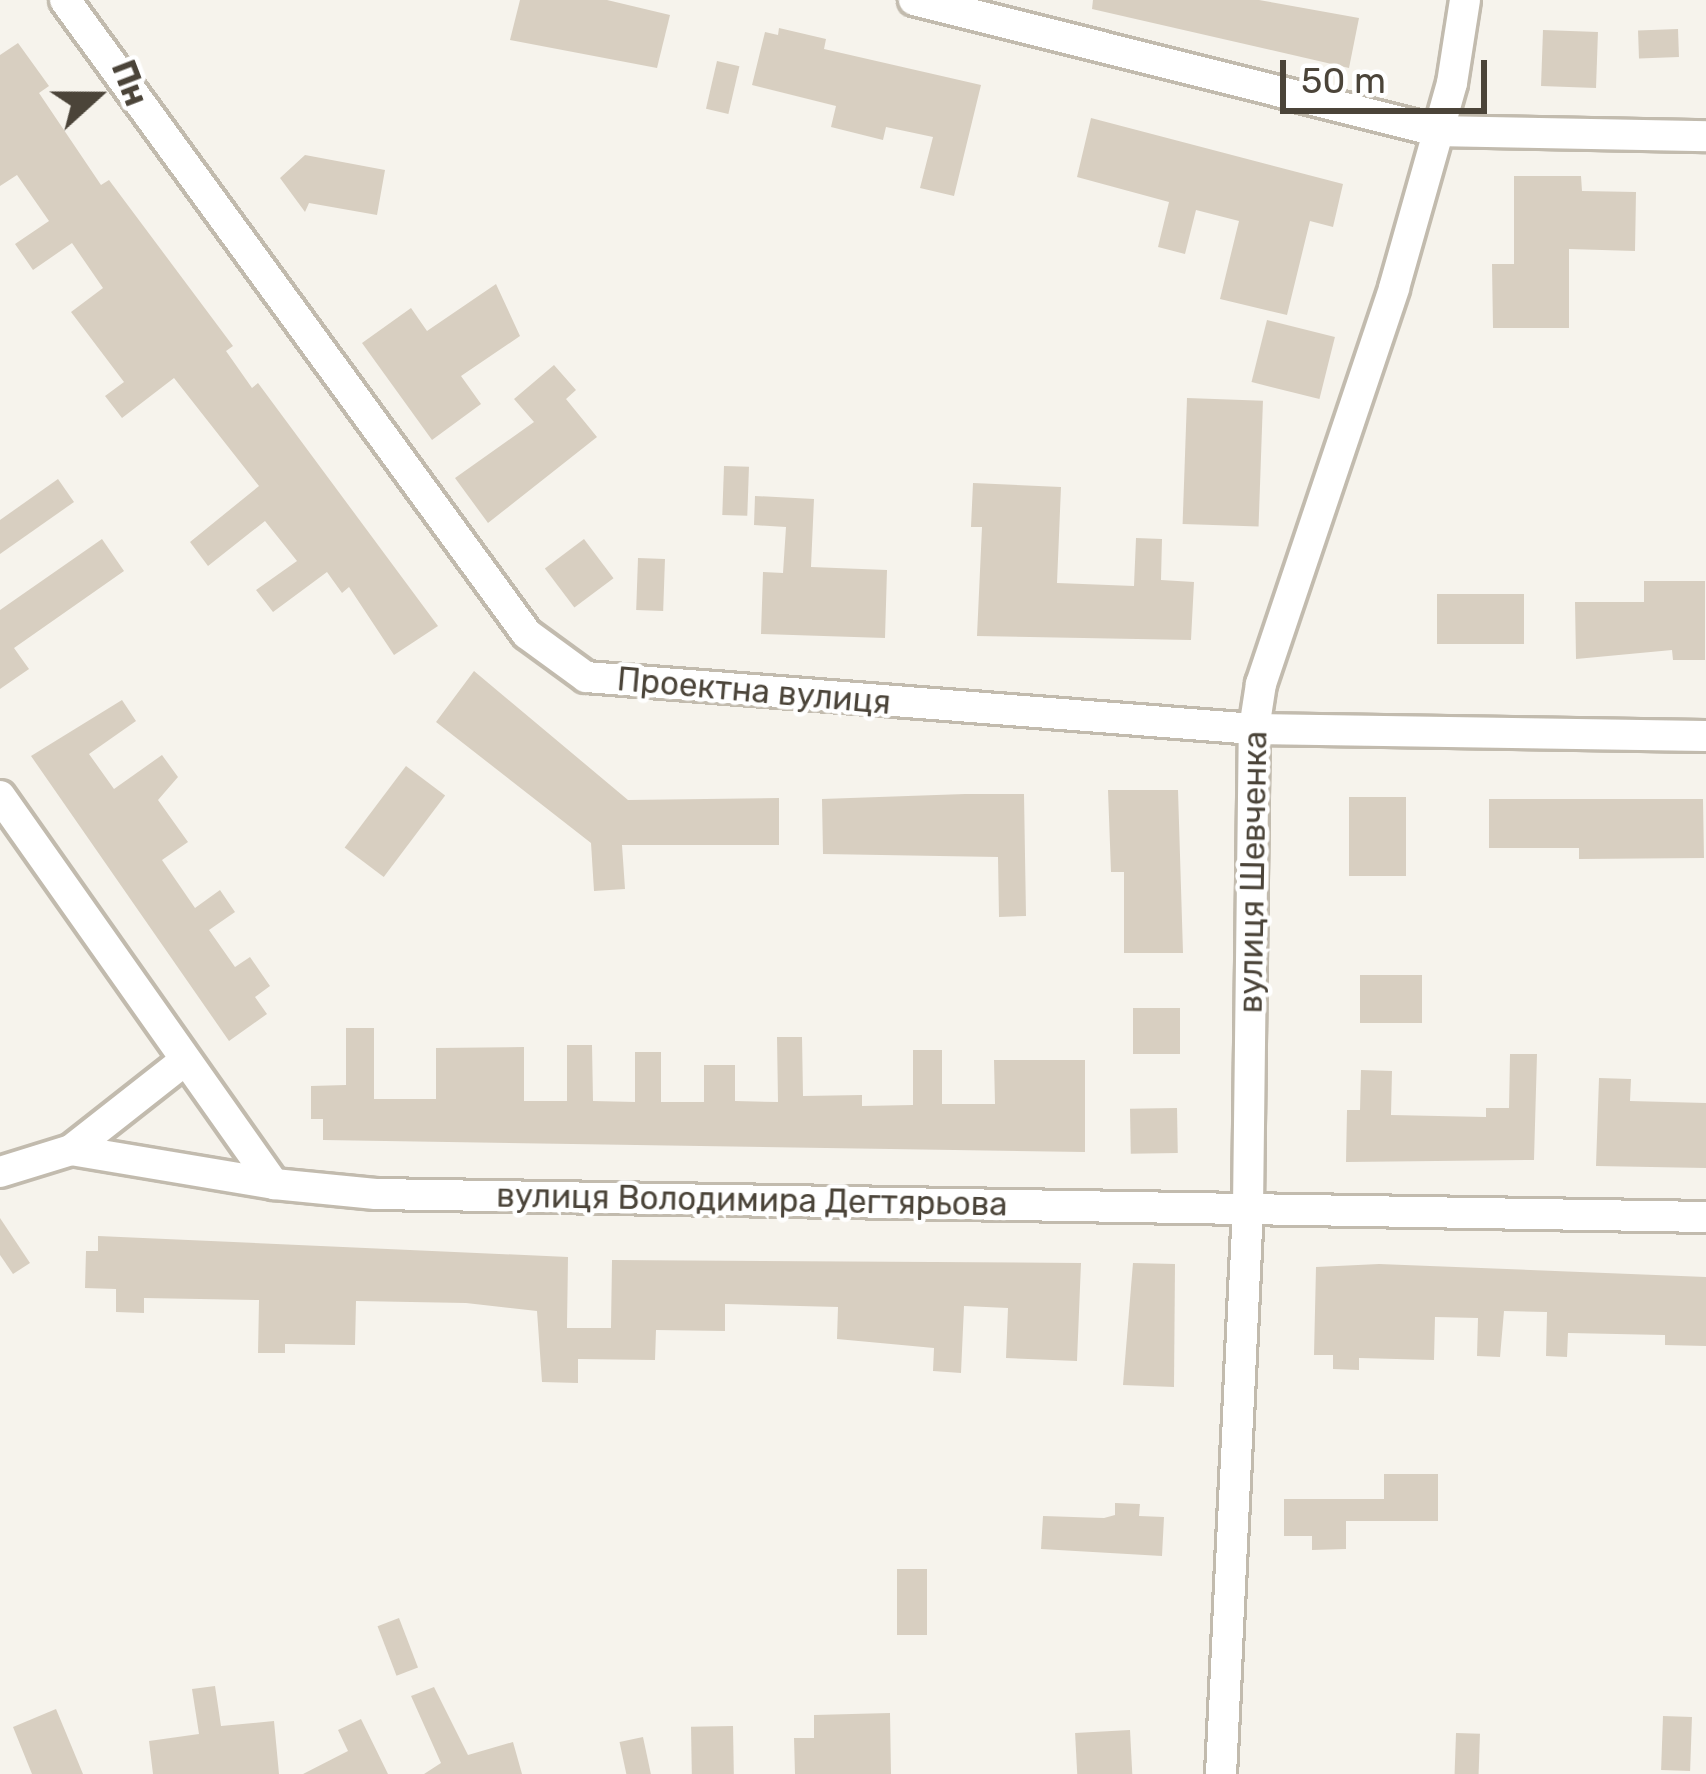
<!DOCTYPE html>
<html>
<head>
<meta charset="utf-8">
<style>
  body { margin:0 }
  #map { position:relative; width:1706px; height:1774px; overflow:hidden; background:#f6f3ec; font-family:Rubik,sans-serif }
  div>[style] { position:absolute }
  .building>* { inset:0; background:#d8cfc1; transform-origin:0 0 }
  .roads { filter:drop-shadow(3px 0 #c2bbae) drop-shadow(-3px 0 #c2bbae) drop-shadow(0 3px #c2bbae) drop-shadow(0 -3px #c2bbae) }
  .street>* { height:30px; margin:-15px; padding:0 15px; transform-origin:15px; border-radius:15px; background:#fff }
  span { translate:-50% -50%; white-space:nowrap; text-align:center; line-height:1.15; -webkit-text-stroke:9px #fff; paint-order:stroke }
  .street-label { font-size:33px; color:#4b4439 }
  .north { position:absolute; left:36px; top:36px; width:120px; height:120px; -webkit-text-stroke:9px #fff; paint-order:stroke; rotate:69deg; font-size:33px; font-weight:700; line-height:48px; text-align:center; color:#4b4439 }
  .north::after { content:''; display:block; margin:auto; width:42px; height:54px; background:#4b4439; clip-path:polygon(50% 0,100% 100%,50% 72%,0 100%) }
  .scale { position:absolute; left:1280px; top:60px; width:207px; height:54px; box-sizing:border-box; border:6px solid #4b4439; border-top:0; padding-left:15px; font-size:36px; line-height:42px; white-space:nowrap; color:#4b4439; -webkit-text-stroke:9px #fff; paint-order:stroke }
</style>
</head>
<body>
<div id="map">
  <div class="building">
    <div style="clip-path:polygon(520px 0,607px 0,670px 15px,657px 68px,510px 40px)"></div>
    <div style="clip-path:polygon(1093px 0,1259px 0,1359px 18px,1349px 68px,1092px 9px)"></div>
    <div style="clip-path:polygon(779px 28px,826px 39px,824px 49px,981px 85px,954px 196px,920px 188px,933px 137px,886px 127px,883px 140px,831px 127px,836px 106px,752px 85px,765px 32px,778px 35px)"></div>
    <div style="left:1678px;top:29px;width:28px;height:40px;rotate:88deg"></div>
    <div style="left:1543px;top:30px;width:55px;height:56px;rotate:2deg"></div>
    <div style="clip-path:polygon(18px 43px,49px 86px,39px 93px,101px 185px,109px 180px,233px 346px,226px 351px,252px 388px,258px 383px,438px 626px,394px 655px,349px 587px,342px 593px,327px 572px,273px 612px,256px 590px,297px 561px,265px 521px,208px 566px,190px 542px,259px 486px,174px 378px,122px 418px,105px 396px,124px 382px,71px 312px,103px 288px,72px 243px,33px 270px,15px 244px,49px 221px,17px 175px,0 186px,0 55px)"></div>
    <div style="left:717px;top:61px;width:23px;height:49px;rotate:13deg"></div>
    <div style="clip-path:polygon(1091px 118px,1343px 184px,1333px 227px,1310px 221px,1287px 315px,1220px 299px,1239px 221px,1196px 210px,1185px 254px,1158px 247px,1169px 202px,1077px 177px)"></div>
    <div style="clip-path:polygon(305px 155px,385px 170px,377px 215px,309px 203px,305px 212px,280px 178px)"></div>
    <div style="clip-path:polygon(1514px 176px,1581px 176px,1582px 191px,1636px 192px,1635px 251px,1569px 249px,1569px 328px,1493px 328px,1492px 264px,1514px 264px)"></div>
    <div style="clip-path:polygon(496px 284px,520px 336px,461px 376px,481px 404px,432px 440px,362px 343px,411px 308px,427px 331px)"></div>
    <div style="left:1267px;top:320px;width:70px;height:64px;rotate:14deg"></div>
    <div style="clip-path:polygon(554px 365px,576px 390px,566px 399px,597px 437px,488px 523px,455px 478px,534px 422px,514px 399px)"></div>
    <div style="left:1187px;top:398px;width:76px;height:126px;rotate:2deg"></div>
    <div style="left:724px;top:466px;width:25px;height:49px;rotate:2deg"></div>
    <div style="clip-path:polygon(58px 479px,74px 502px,0 554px,0 520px)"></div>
    <div style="clip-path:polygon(973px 483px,1061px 487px,1057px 583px,1134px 586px,1136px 538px,1162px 539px,1161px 580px,1194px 582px,1191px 640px,977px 636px,982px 527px,971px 527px)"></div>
    <div style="clip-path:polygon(755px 496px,814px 499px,811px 567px,887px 570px,885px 638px,761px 634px,763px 572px,783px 573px,786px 527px,754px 525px)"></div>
    <div style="clip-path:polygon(102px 539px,124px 571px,14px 648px,29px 669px,0 689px,0 610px)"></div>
    <div style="left:584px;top:539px;width:49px;height:49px;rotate:53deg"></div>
    <div style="left:638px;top:558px;width:27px;height:52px;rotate:2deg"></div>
    <div style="clip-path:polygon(1644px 581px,1705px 581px,1705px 660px,1673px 660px,1672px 650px,1576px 659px,1575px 602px,1644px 602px)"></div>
    <div style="left:1437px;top:594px;width:87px;height:50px"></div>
    <div style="clip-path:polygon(474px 671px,628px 800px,779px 798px,779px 845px,622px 845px,625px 889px,594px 891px,591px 843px,436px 722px)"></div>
    <div style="clip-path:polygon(122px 700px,136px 721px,89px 754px,114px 789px,162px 755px,178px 777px,158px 800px,188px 842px,162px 860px,195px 908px,220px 890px,235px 912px,209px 930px,235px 967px,250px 957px,270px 986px,255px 997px,267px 1014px,229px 1041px,31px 756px)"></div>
    <div style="left:406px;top:766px;width:49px;height:102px;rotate:37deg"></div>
    <div style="clip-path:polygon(1108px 790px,1178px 790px,1183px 953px,1124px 953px,1124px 872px,1111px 872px)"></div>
    <div style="clip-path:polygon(965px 794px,1024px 794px,1026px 916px,999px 917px,998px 857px,823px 854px,822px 799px)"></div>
    <div style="left:1349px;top:797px;width:57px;height:79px"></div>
    <div style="clip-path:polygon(1489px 799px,1703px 799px,1704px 858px,1579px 859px,1579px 848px,1489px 848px)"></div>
    <div style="left:1360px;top:975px;width:62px;height:48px"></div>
    <div style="left:1133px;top:1008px;width:47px;height:46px"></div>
    <div style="clip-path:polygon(346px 1028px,374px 1028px,374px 1099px,436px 1099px,436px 1048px,524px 1047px,524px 1101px,567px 1101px,567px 1045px,592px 1045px,593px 1101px,635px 1102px,635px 1052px,661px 1052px,661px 1102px,704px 1102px,704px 1065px,735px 1065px,735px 1101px,778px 1102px,777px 1037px,802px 1037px,803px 1096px,862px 1095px,862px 1106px,913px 1105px,913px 1050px,942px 1050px,942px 1104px,995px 1104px,994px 1060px,1085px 1060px,1085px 1152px,323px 1140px,323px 1119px,311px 1119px,311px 1086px,346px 1085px)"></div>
    <div style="clip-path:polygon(1510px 1054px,1537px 1054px,1534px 1160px,1346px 1162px,1347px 1110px,1360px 1110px,1361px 1070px,1392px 1071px,1391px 1115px,1486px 1117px,1486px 1108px,1509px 1108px)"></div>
    <div style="clip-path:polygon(1599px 1078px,1631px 1079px,1630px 1101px,1706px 1103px,1706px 1168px,1596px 1166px)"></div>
    <div style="left:1177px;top:1108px;width:45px;height:47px;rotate:89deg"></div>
    <div style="clip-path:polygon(0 1218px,30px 1263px,13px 1274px,0 1255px)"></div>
    <div style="clip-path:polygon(98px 1236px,568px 1257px,567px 1328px,611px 1328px,612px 1260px,1081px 1263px,1077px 1361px,1006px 1358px,1008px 1308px,964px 1306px,961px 1373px,933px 1371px,934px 1348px,837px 1339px,838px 1307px,725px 1304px,725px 1331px,656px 1330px,655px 1360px,578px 1359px,578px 1383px,542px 1382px,537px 1311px,466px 1303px,356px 1301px,355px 1345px,285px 1344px,285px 1353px,258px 1353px,259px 1300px,144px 1298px,144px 1313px,116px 1312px,116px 1289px,85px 1288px,86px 1251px,98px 1251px)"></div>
    <div style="clip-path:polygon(1133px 1263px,1175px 1264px,1174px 1387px,1123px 1385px)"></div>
    <div style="clip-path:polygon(1379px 1264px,1706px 1277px,1706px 1346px,1665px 1345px,1665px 1335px,1568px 1333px,1567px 1357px,1546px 1356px,1547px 1312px,1504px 1311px,1500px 1357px,1477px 1356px,1478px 1318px,1435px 1317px,1434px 1360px,1359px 1358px,1359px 1370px,1333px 1369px,1333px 1355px,1314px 1355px,1316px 1267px)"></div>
    <div style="clip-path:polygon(1384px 1474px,1438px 1474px,1438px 1521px,1346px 1521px,1346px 1549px,1312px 1550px,1312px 1536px,1284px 1536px,1284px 1499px,1384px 1499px)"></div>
    <div style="clip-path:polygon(1115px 1503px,1140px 1504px,1139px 1516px,1164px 1517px,1162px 1556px,1041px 1549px,1043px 1516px,1104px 1518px,1115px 1515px)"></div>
    <div style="left:897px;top:1569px;width:30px;height:66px"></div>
    <div style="left:399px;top:1618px;width:53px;height:23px;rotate:69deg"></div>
    <div style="clip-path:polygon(215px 1686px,221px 1726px,274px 1721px,279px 1774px,153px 1774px,149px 1741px,199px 1734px,192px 1689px)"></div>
    <div style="clip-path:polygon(434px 1687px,468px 1755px,513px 1742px,522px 1774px,424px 1774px,441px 1763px,411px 1696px)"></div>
    <div style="clip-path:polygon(56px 1709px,83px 1774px,32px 1774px,13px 1727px)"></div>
    <div style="clip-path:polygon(890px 1713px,891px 1774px,795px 1774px,794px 1738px,814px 1738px,814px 1715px)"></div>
    <div style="left:1663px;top:1716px;width:29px;height:54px;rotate:2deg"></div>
    <div style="clip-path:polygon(361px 1719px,388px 1774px,303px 1774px,348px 1751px,338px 1730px)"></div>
    <div style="left:733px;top:1726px;width:48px;height:42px;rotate:89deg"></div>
    <div style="left:1130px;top:1730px;width:44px;height:55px;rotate:87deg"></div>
    <div style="left:1456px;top:1733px;width:24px;height:41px;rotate:2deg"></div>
    <div style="left:643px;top:1737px;width:38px;height:24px;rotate:78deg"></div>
  </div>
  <div class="roads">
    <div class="street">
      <div style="left:65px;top:0;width:784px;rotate:53.92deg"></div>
      <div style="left:527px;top:634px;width:73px;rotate:36.1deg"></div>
      <div style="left:586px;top:677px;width:670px;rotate:4.45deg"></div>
      <div style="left:1254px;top:729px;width:452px;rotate:0.9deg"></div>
      <div style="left:914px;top:0;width:539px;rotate:14.06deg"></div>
      <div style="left:1437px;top:131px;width:269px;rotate:1.1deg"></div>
      <div style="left:0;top:796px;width:475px;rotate:54.8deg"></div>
      <div style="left:274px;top:1184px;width:102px;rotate:5.6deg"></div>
      <div style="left:376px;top:1194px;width:1330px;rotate:0.99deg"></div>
      <div style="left:71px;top:1150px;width:142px;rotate:-38.2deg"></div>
      <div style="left:0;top:1172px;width:74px;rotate:-17.2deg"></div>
      <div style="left:71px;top:1150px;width:206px;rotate:9.5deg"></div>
      <div style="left:1221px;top:1774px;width:568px;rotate:-87.27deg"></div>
      <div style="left:1248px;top:1207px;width:478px;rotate:-89.3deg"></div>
      <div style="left:1254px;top:729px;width:46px;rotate:-81.2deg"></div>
      <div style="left:1261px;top:684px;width:418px;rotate:-71.4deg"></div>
      <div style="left:1394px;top:288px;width:213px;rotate:-74.2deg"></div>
      <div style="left:1452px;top:83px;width:84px;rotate:-81.1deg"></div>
    </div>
  </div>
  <div class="street-label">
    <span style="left:754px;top:691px;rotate:5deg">Проектна вулиця</span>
    <span style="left:1253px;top:872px;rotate:-89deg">вулиця Шевченка</span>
    <span style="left:752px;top:1200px;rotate:1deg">вулиця Володимира Дегтярьова</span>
  </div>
  <div class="north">Пн</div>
  <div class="scale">50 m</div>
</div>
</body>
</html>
